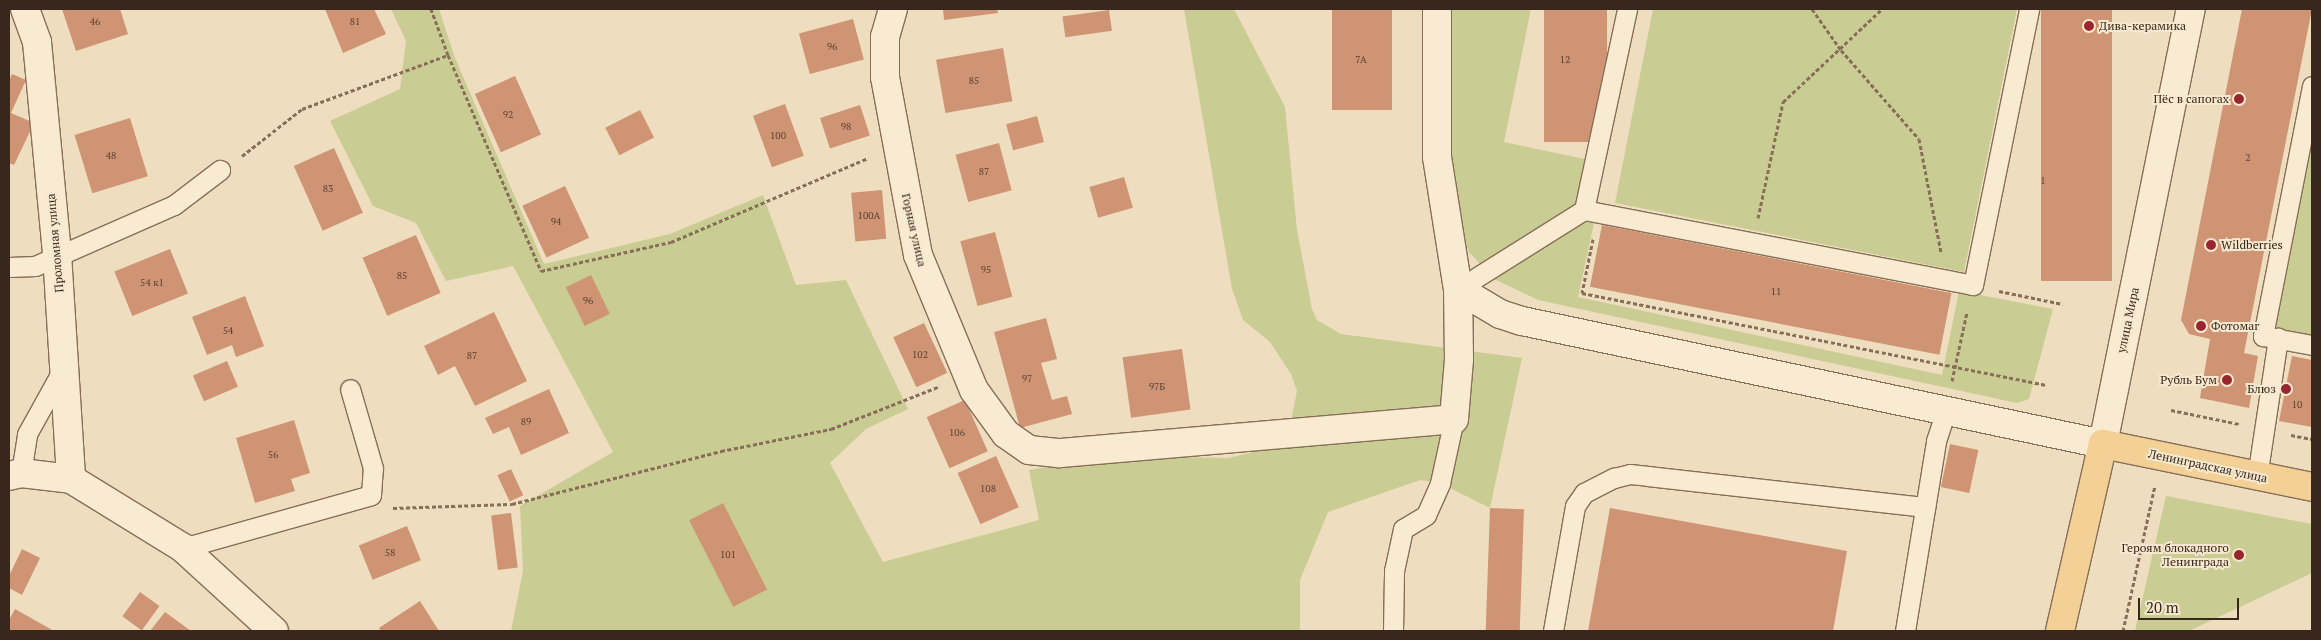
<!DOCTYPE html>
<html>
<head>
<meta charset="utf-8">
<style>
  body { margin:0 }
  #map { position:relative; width:2321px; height:640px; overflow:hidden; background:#efddbf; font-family:"PT Serif",serif }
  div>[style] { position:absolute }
  .green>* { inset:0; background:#c9cd93 }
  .building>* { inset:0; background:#ce9474; transform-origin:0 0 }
  .path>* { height:3px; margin-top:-1.5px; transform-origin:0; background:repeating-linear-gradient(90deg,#886e57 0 4px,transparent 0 6.5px) }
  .roads { filter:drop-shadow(1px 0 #886e57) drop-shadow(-1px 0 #886e57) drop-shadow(0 1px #886e57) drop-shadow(0 -1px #886e57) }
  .service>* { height:19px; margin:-9.5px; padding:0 9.5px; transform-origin:9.5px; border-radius:9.5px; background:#f9ebd2 }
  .minor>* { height:28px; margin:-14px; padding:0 14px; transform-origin:14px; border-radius:14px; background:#f9ebd2 }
  .secondary>* { height:28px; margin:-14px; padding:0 14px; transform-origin:14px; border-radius:14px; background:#f9ebd2 }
  .primary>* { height:28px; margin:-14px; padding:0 14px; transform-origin:14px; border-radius:14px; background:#f3d095 }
  .dots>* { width:14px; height:14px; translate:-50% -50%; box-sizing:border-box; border:2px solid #f6e8cf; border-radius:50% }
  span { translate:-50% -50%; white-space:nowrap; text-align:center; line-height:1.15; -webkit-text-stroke:4px #f6e8cf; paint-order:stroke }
  .number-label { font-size:10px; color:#5d4232 }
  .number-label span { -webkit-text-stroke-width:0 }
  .poi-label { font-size:12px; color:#37271c }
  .left { translate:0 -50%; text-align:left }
  .right { translate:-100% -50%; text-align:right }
  .street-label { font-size:12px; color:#37271c }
  .frame { position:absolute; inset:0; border:10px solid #37271c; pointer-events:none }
  .scale { position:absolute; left:2138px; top:598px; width:101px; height:22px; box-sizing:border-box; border:2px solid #37271c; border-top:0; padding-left:6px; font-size:15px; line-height:18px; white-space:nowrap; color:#37271c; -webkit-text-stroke:4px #f6e8cf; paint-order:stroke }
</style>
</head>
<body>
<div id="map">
  <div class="green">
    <div style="clip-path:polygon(391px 9px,439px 9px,455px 58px,544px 264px,670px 234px,763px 195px,796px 285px,846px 280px,908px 409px,866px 429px,830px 463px,883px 562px,1039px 520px,1029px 470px,1117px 456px,1228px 458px,1250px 453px,1270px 442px,1291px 421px,1297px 391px,1291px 374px,1270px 342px,1243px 320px,1232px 289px,1184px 9px,1234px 9px,1285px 107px,1297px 230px,1312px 309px,1317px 320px,1341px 334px,1522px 358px,1490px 508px,1440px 483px,1420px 480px,1328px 512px,1300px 580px,1300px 631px,511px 631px,523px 571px,520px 506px,613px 452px,513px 266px,446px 281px,416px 223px,373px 206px,330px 121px,400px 89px,406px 41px)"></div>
    <div style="clip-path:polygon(1450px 9px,1531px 9px,1504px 142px,1589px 160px,1578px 219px,1594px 223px,1578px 297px,1942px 375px,1959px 291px,2053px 309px,2029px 399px,2017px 403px,1538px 300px,1494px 279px,1469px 252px,1459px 231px,1450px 155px)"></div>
    <div style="clip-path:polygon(1653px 9px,2017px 9px,1964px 272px,1615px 203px)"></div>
    <div style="clip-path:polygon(2312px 124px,2312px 339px,2271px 331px)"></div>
    <div style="clip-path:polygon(2166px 496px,2312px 524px,2312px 573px,2189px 631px,2135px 631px)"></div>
  </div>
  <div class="building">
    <div style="clip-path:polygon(62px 9px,120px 9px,128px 34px,76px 51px)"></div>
    <div style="clip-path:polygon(325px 9px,374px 9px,386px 34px,343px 53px)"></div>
    <div style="clip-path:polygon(943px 9px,997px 9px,998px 13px,944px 20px)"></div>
    <div style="left:1332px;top:9px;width:60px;height:101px"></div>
    <div style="left:1544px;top:9px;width:63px;height:133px"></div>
    <div style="left:2041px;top:9px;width:71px;height:272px"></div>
    <div style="clip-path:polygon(2242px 9px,2312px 9px,2244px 353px,2258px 356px,2249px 408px,2200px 398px,2210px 339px,2189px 334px,2181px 320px)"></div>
    <div style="left:1109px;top:10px;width:21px;height:47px;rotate:82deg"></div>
    <div style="left:853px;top:19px;width:42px;height:56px;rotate:75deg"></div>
    <div style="left:1003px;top:48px;width:54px;height:68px;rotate:80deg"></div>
    <div style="clip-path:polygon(12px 74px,26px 80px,11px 113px,34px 123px,14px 165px,9px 163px,9px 81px)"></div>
    <div style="left:515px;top:76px;width:64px;height:44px;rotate:66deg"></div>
    <div style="left:785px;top:104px;width:55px;height:34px;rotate:70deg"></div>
    <div style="left:860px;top:105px;width:32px;height:42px;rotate:72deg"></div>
    <div style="left:640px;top:110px;width:31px;height:39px;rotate:63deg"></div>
    <div style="left:1037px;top:116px;width:27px;height:32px;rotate:75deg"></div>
    <div style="left:130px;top:118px;width:61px;height:58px;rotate:73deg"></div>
    <div style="left:999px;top:143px;width:49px;height:45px;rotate:75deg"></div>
    <div style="left:334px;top:148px;width:71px;height:44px;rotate:66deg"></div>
    <div style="left:1124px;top:177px;width:32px;height:36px;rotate:74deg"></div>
    <div style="left:565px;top:186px;width:57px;height:47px;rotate:65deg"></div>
    <div style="left:882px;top:190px;width:49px;height:31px;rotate:85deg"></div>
    <div style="left:1602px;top:225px;width:356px;height:63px;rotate:11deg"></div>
    <div style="left:995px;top:232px;width:67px;height:36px;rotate:75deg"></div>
    <div style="left:416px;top:235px;width:63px;height:58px;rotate:67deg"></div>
    <div style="left:170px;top:249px;width:48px;height:60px;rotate:68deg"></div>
    <div style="left:591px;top:275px;width:43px;height:28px;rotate:64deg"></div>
    <div style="clip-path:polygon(245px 296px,264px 346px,236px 357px,232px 345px,207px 355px,192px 317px)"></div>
    <div style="clip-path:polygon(494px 312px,527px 381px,475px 406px,455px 366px,438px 375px,424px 346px)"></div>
    <div style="clip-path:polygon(1046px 318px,1057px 359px,1041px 363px,1052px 400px,1067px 396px,1072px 414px,1020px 428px,994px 332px)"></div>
    <div style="left:924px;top:323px;width:55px;height:34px;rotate:65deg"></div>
    <div style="left:1182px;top:349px;width:61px;height:60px;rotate:82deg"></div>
    <div style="clip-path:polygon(2292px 356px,2312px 360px,2312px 427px,2279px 421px)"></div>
    <div style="left:227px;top:361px;width:28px;height:37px;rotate:67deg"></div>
    <div style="clip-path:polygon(549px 389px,569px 433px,521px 455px,509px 427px,493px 434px,485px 418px)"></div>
    <div style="left:965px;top:400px;width:56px;height:42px;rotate:66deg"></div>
    <div style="clip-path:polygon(294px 420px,310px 473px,291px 479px,295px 491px,255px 503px,236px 438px)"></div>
    <div style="left:1950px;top:444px;width:29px;height:44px;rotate:12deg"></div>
    <div style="left:996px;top:456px;width:56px;height:42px;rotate:66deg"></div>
    <div style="left:511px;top:469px;width:29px;height:15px;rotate:65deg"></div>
    <div style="left:723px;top:503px;width:97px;height:38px;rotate:63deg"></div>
    <div style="left:1490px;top:508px;width:34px;height:123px;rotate:2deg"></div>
    <div style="clip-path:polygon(1610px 508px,1847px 551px,1833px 631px,1588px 631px)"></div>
    <div style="left:511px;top:513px;width:55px;height:20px;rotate:83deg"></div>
    <div style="left:407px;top:526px;width:37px;height:52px;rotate:68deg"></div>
    <div style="clip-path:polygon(22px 549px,40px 558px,22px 595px,9px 588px,9px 576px)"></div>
    <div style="left:140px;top:592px;width:24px;height:30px;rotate:36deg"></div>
    <div style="clip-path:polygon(420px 601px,439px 631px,381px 631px,379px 628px)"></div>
    <div style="clip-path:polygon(15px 609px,54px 631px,9px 631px,9px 620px)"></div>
    <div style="clip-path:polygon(165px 612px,191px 631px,150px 631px)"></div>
  </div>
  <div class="path">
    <div style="left:1812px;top:9px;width:50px;rotate:54.7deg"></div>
    <div style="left:1841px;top:50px;width:118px;rotate:48.8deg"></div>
    <div style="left:1919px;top:139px;width:115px;rotate:79deg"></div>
    <div style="left:448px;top:55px;width:235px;rotate:66.7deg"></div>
    <div style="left:541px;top:271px;width:133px;rotate:-12.6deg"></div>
    <div style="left:671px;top:242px;width:214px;rotate:-23.1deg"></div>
    <div style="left:242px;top:156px;width:76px;rotate:-38.1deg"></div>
    <div style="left:302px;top:109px;width:156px;rotate:-20.3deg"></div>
    <div style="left:448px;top:55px;width:49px;rotate:-110.3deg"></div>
    <div style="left:1758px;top:218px;width:119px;rotate:-77.8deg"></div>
    <div style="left:1783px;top:102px;width:136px;rotate:-43.2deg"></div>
    <div style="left:1593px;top:239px;width:55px;rotate:101.5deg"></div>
    <div style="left:1582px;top:293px;width:472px;rotate:11.2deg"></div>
    <div style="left:1999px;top:291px;width:65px;rotate:11.5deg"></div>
    <div style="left:1952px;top:381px;width:71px;rotate:-77.7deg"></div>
    <div style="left:2171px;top:410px;width:69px;rotate:11.6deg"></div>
    <div style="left:2291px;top:435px;width:21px;rotate:11deg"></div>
    <div style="left:393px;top:508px;width:119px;rotate:-1.9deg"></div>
    <div style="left:512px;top:504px;width:216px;rotate:-14.2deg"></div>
    <div style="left:721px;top:451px;width:112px;rotate:-11.3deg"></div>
    <div style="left:831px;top:429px;width:117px;rotate:-21.5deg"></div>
    <div style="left:2123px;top:631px;width:149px;rotate:-77.6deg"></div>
  </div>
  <div class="roads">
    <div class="service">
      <div style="left:2312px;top:86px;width:255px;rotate:101.1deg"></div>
      <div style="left:2263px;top:336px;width:50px;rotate:10.4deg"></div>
      <div style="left:1584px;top:210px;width:206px;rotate:-77.9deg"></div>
      <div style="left:9px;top:267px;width:26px;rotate:-2deg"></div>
      <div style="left:35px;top:266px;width:152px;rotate:-23.7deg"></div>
      <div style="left:174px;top:205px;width:58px;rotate:-37.3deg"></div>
      <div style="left:1458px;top:289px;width:149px;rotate:-32.1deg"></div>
      <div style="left:1584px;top:210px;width:396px;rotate:10.9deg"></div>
      <div style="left:1973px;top:285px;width:282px;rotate:-78.5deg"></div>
      <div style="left:21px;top:473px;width:39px;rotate:-81deg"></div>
      <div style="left:27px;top:434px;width:74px;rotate:-61deg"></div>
      <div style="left:2257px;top:477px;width:141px;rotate:-81.4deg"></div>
      <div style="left:183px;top:548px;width:195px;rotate:-15.7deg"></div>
      <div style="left:371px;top:495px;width:27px;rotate:-86deg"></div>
      <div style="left:373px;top:468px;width:82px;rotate:-106.2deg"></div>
      <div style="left:1393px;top:631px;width:60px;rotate:-89deg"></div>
      <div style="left:1394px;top:571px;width:43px;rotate:-77.9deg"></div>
      <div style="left:1403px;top:529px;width:27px;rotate:-31deg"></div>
      <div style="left:1426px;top:515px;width:35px;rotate:-66deg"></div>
      <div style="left:1440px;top:483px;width:66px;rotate:-77.7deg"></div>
      <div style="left:1553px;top:631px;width:127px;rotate:-80deg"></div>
      <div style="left:1575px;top:506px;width:16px;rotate:-55deg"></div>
      <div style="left:1584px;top:493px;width:34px;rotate:-27deg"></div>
      <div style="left:1614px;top:478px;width:16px;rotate:-14deg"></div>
      <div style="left:1630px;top:474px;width:18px;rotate:6deg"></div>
      <div style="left:1648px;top:476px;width:279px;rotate:6.4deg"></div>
      <div style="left:1905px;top:631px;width:193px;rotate:-80.7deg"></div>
      <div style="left:1936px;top:441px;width:32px;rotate:-72deg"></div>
    </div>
    <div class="minor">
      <div style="left:25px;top:9px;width:35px;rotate:70deg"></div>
      <div style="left:37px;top:42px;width:213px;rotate:84.6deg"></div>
      <div style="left:57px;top:254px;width:225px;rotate:86.4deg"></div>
      <div style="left:893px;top:9px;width:29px;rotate:106deg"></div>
      <div style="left:885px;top:37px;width:40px;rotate:90deg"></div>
      <div style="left:885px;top:77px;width:181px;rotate:79.5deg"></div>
      <div style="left:918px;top:255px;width:146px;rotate:67.5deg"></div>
      <div style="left:974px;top:390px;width:54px;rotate:54deg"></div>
      <div style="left:1006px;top:434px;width:28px;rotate:35deg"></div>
      <div style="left:1029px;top:450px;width:31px;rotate:6deg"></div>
      <div style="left:1060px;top:453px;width:395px;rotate:-4.9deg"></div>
      <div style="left:1454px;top:419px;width:60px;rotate:-85.2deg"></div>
      <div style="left:1459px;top:359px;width:70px;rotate:-90.8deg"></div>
      <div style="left:1437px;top:9px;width:148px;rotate:90deg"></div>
      <div style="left:1437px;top:157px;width:134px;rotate:81deg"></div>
      <div style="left:1458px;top:289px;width:49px;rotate:30.8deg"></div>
      <div style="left:1500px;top:314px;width:23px;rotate:18deg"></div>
      <div style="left:1522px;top:321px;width:594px;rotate:11.95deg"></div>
      <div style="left:9px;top:476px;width:12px;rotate:-14deg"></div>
      <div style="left:21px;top:473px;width:50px;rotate:6.8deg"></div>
      <div style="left:71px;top:479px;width:132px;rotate:31.6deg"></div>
      <div style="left:183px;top:548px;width:123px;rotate:42.4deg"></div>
    </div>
    <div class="secondary">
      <div style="left:2103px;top:444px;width:444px;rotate:-78.6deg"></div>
    </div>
    <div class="primary">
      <div style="left:2060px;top:631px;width:192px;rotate:-77.1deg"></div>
      <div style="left:2103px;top:444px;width:213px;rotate:11.6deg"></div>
    </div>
  </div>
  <div class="dots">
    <div style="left:2089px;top:26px;background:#98262e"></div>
    <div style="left:2239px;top:99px;background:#98262e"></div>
    <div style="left:2211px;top:245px;background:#98262e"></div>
    <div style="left:2201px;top:326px;background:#98262e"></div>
    <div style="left:2227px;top:380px;background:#98262e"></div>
    <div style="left:2286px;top:389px;background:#98262e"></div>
    <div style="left:2239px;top:555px;background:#98262e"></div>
  </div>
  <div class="number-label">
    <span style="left:95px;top:22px">46</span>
    <span style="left:355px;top:22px">81</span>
    <span style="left:832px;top:47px">96</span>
    <span style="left:1361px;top:60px">7А</span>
    <span style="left:1565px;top:60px">12</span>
    <span style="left:974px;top:81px">85</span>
    <span style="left:508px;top:115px">92</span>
    <span style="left:846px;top:127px">98</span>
    <span style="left:778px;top:136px">100</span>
    <span style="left:111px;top:156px">48</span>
    <span style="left:2248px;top:158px">2</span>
    <span style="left:984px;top:172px">87</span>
    <span style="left:2043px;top:181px">1</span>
    <span style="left:328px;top:189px">83</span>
    <span style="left:869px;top:216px">100А</span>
    <span style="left:556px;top:222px">94</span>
    <span style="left:986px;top:270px">95</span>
    <span style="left:402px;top:276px">85</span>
    <span style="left:152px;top:283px">54 к1</span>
    <span style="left:1776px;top:292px">11</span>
    <span style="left:588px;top:301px">96</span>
    <span style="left:228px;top:331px">54</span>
    <span style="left:920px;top:355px">102</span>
    <span style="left:472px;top:356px">87</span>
    <span style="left:1027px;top:379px">97</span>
    <span style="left:1157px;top:387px">97Б</span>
    <span style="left:2297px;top:405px">10</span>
    <span style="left:526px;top:422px">89</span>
    <span style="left:957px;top:433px">106</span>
    <span style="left:273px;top:455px">56</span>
    <span style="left:988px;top:489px">108</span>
    <span style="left:390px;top:553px">58</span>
    <span style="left:728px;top:555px">101</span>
  </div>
  <div class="poi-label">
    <span class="left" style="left:2099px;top:26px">Дива-керамика</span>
    <span class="right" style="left:2229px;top:99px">Пёс в сапогах</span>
    <span class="left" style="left:2221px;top:245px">Wildberries</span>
    <span class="left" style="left:2211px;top:326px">Фотомаг</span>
    <span class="right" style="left:2217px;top:380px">Рубль Бум</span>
    <span class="right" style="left:2276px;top:389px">Блюз</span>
    <span class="right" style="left:2229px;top:555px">Героям блокадного<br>Ленинграда</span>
  </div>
  <div class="street-label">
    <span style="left:914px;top:230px;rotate:77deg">Горная улица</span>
    <span style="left:55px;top:243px;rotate:-95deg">Проломная улица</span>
    <span style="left:2128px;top:320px;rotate:-78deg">улица Мира</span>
    <span style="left:2208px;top:466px;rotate:12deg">Ленинградская улица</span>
  </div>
  <div class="frame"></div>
  <div class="scale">20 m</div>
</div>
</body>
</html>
